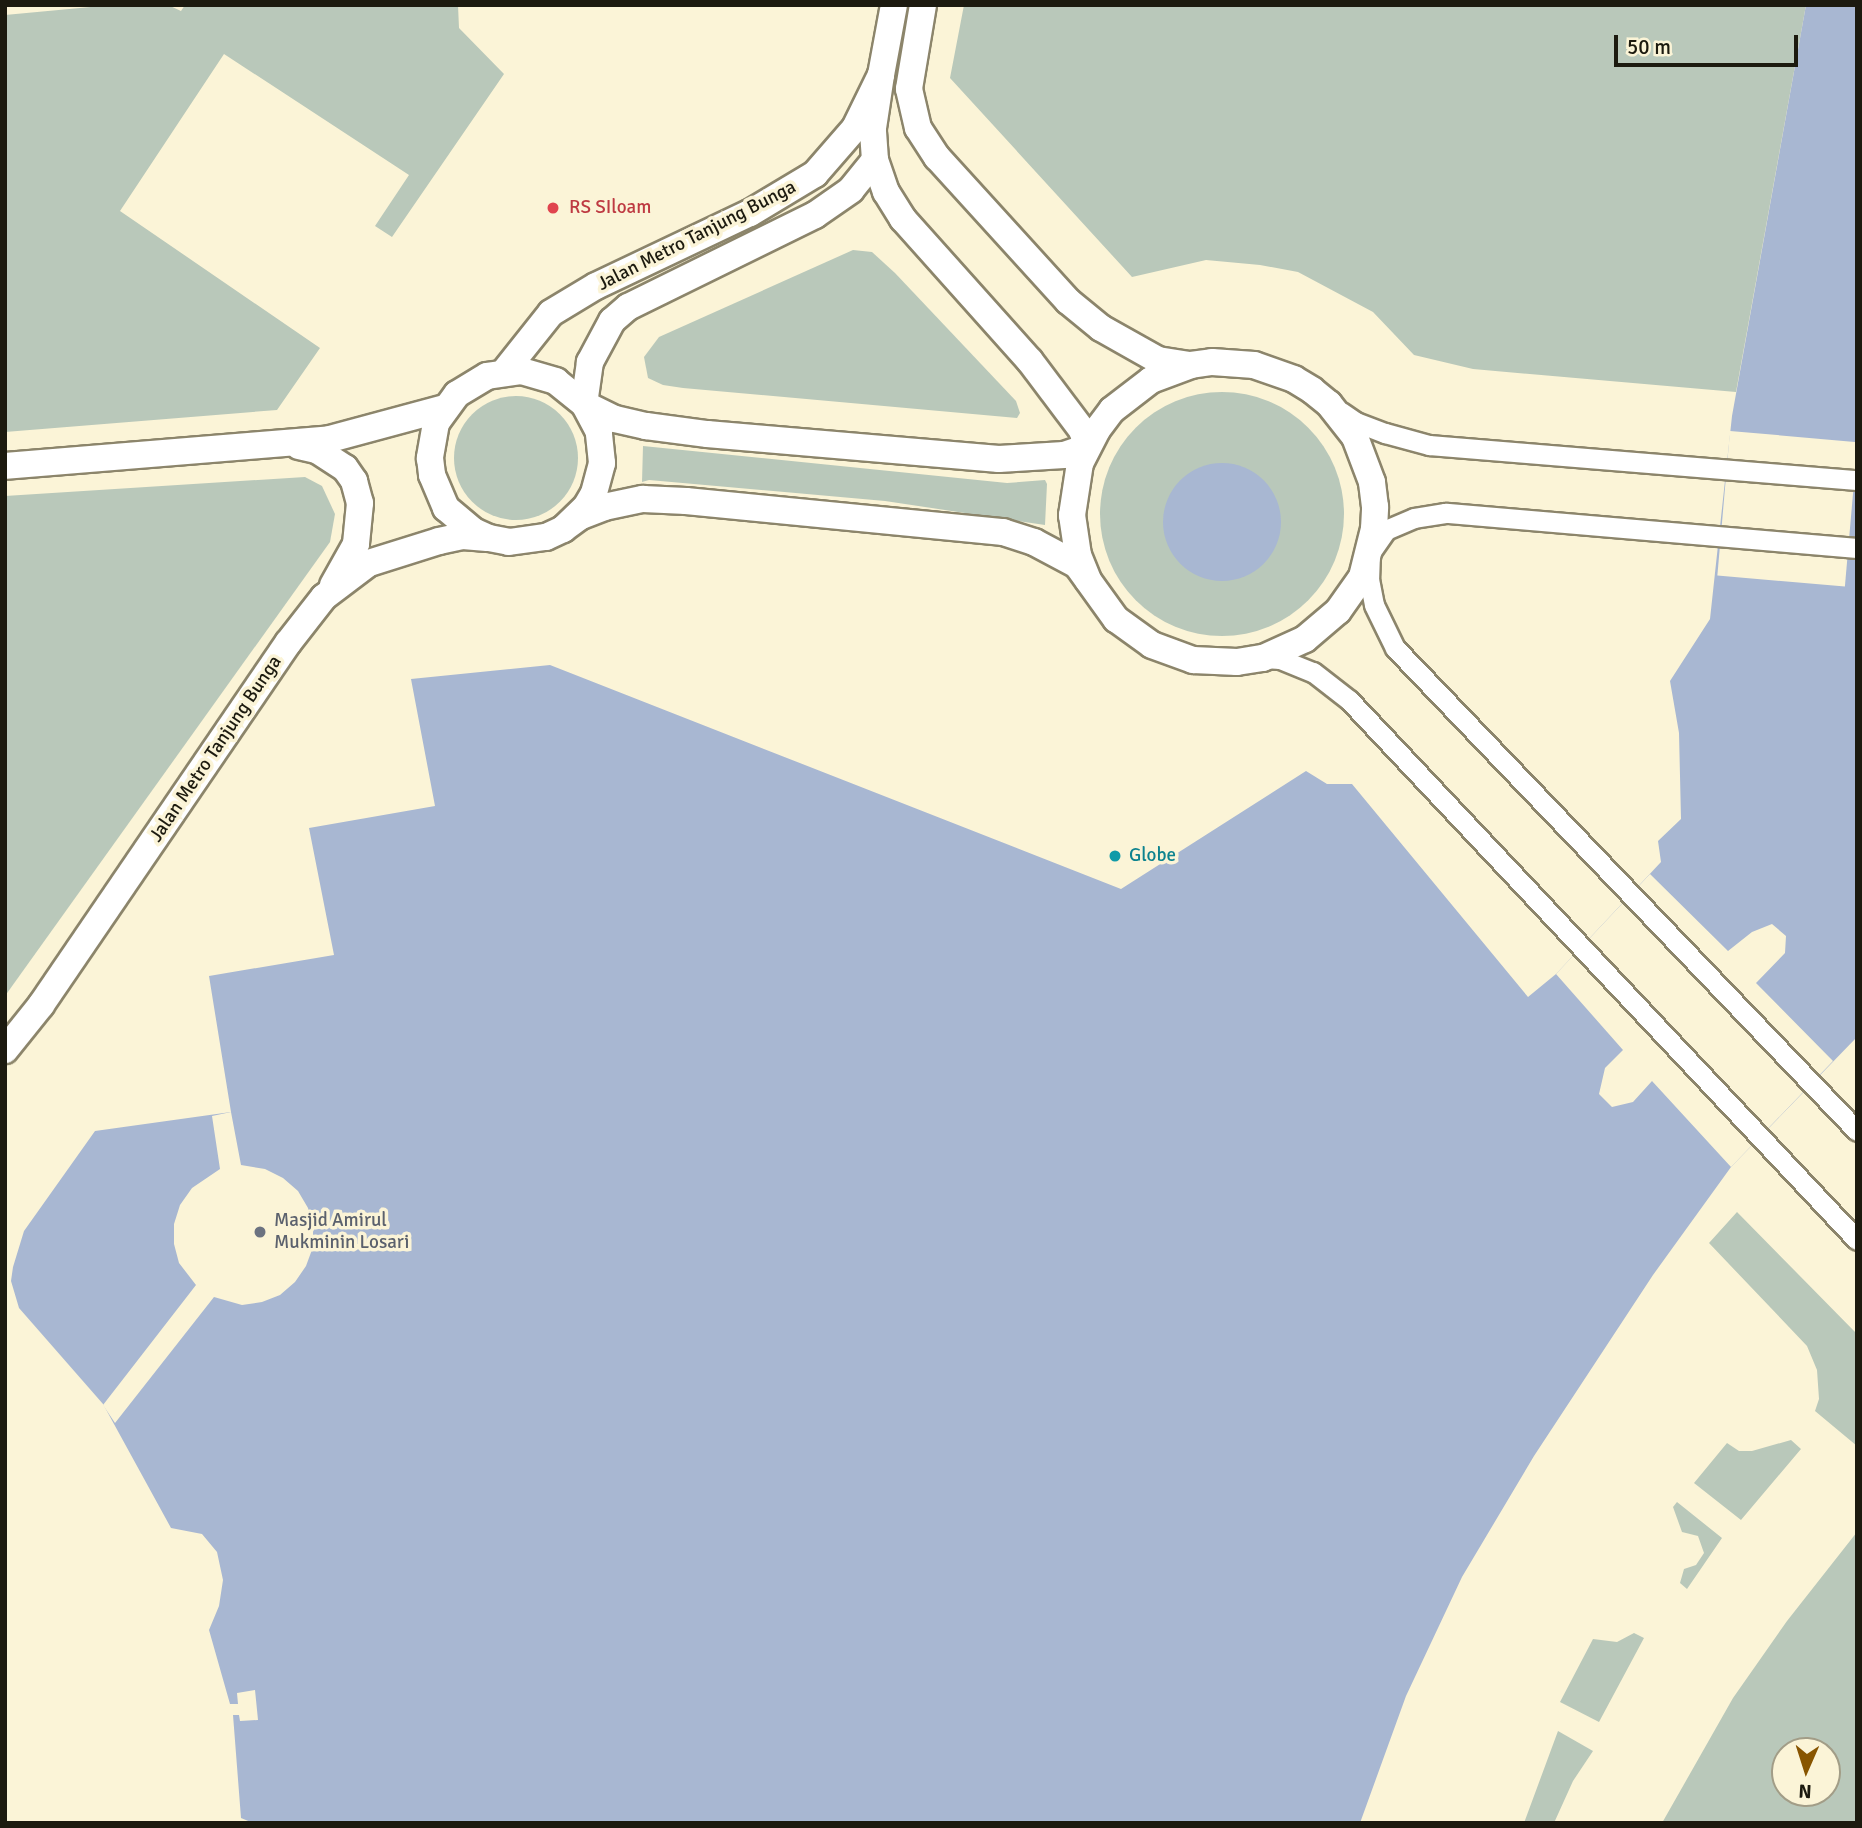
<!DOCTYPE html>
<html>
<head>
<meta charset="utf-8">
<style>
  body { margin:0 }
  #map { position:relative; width:1862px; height:1828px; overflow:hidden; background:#fbf4d7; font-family:Signika,sans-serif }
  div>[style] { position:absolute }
  .green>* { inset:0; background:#b9c8ba }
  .round { border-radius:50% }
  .water>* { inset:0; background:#a8b7d2 }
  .pier>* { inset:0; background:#fbf4d7; transform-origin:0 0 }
  .roads { filter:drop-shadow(2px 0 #8c856b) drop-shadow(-2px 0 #8c856b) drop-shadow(0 2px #8c856b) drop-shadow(0 -2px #8c856b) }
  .street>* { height:19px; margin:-9.5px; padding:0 9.5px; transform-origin:9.5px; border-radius:9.5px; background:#fff }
  .secondary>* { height:26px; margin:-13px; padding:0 13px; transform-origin:13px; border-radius:13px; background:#fff }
  .dots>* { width:19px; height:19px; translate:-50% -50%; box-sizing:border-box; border:4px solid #fbf4d7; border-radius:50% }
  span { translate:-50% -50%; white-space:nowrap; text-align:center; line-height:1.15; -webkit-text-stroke:7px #fbf4d7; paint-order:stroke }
  .health-label { font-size:19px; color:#be3a42 }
  .left { translate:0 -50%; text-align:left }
  .street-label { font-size:19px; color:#1c1a0f }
  .culture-label { font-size:19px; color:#0d838f }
  .worship-label { font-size:19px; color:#5b616d }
  .frame { position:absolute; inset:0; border:7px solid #1c1a0f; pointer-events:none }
  .north { position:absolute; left:1771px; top:1737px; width:70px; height:70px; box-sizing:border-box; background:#fbf4d7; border:2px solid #a29d87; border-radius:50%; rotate:183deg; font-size:19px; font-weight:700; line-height:28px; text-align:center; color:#1c1a0f }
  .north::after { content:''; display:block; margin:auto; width:24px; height:32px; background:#850; clip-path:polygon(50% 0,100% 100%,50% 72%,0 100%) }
  .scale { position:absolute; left:1614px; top:35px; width:184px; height:32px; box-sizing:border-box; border:4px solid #1c1a0f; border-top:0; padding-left:9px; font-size:21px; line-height:24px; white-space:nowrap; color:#1c1a0f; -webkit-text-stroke:5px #fbf4d7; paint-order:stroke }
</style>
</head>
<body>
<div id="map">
  <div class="green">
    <div style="clip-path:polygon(112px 5px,168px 5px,181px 11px,185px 5px,458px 5px,459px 28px,504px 74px,392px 237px,375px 226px,409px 175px,224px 54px,120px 211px,320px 348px,277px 410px,5px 432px,5px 15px)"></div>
    <div style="clip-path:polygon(964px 5px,1806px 5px,1736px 392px,1473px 369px,1414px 355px,1373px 312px,1298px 272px,1260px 265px,1206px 260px,1132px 277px,950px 78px)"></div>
    <div style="clip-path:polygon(853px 250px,872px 252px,895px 273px,1016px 401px,1020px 413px,1017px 418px,683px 388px,663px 385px,648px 378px,644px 357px,659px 337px)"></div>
    <div class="round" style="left:1100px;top:392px;width:244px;height:244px"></div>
    <div class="round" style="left:454px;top:396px;width:124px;height:124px"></div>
    <div style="clip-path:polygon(643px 446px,1007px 483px,1045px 480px,1047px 484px,1045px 525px,885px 501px,649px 480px,642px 482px)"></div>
    <div style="clip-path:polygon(305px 477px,322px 486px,335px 514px,330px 542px,5px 996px,5px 496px)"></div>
    <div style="clip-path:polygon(1737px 1212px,1857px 1334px,1857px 1446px,1815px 1411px,1819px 1399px,1817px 1370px,1807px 1346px,1709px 1243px)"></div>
    <div style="clip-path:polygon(1791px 1440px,1801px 1449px,1741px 1520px,1694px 1483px,1727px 1443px,1739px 1451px,1752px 1451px)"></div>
    <div style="clip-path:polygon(1677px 1502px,1722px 1538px,1687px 1589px,1680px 1583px,1684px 1569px,1696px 1565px,1704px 1553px,1698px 1536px,1682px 1532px,1673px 1507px)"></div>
    <div style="clip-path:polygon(evenodd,1857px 1532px,1857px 1823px,1662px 1823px,1733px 1698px,1787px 1621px,1857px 1532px,1785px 1751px,1827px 1751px,1827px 1793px,1785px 1793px,1785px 1751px)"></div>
    <div style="clip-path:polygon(1634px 1633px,1644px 1638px,1599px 1722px,1560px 1702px,1593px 1639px,1617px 1642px)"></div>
    <div style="clip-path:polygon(1558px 1731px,1593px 1751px,1573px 1781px,1554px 1823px,1524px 1823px)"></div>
  </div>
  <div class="water">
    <div style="clip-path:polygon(1806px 5px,1857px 5px,1857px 1037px,1731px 1167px,1653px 1275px,1534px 1456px,1462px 1577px,1406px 1696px,1360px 1823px,253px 1823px,241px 1818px,233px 1715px,239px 1715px,240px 1721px,258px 1720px,255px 1690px,237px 1693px,238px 1704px,230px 1704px,209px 1630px,219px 1606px,223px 1580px,217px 1552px,202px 1534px,171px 1528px,103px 1404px,19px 1308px,11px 1281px,13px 1267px,24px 1231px,95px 1131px,231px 1112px,209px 976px,334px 955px,309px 828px,435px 806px,411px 679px,550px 665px,1121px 889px,1306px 771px,1327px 784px,1352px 784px,1528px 997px,1556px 974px,1661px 862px,1658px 841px,1681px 819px,1679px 733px,1670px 681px,1710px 619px,1732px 416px)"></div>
    <div class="round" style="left:1163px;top:463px;width:118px;height:118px"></div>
  </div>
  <div class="pier">
    <div style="left:1730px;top:431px;width:128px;height:145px;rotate:5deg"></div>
    <div style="clip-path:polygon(1650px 874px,1728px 951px,1752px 932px,1772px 924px,1786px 936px,1785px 953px,1756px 983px,1833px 1061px,1731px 1167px,1652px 1081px,1633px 1102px,1612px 1107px,1599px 1094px,1605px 1068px,1623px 1050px,1556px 974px)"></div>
    <div style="clip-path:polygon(231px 1112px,241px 1165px,265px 1169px,283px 1178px,298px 1191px,308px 1208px,313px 1227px,313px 1247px,306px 1266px,295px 1282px,280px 1295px,262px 1302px,242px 1305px,214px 1297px,115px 1423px,103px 1405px,196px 1285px,179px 1263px,174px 1244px,174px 1224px,180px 1205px,192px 1188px,220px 1169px,212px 1116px)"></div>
  </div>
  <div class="roads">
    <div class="street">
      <div style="left:1341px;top:412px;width:18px;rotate:34deg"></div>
      <div style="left:1356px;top:422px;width:31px;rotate:21deg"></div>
      <div style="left:1385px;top:433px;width:46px;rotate:15.3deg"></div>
      <div style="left:1429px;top:445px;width:429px;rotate:4.7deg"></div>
      <div style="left:1857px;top:548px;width:413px;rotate:-175.1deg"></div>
      <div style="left:1445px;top:513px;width:31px;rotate:171deg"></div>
      <div style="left:1414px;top:518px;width:30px;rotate:157deg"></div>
      <div style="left:1386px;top:530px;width:28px;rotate:125deg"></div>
      <div style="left:1370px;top:553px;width:26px;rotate:92deg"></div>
      <div style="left:1369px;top:579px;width:26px;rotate:79deg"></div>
      <div style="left:1374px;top:605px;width:48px;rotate:64deg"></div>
      <div style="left:1395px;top:648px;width:668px;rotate:46.27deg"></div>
      <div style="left:1264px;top:658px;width:16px;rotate:4deg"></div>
      <div style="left:1280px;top:659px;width:35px;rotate:22deg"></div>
      <div style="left:1313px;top:672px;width:46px;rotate:37.9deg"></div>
      <div style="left:1349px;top:700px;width:741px;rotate:46.75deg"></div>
    </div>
    <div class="secondary">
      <div style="left:923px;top:5px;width:85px;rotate:99.5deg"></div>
      <div style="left:909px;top:89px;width:40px;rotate:77deg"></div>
      <div style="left:918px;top:128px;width:35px;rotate:57deg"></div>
      <div style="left:937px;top:157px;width:195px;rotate:47.7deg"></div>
      <div style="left:1068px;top:301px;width:43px;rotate:39.3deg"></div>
      <div style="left:1101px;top:328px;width:65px;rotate:29.3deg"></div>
      <div style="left:1158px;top:360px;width:32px;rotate:9deg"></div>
      <div style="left:875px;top:160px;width:38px;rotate:129deg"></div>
      <div style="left:851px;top:190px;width:44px;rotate:145.2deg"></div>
      <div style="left:815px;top:215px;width:208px;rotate:153.8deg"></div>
      <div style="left:628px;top:307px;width:21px;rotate:139deg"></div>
      <div style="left:612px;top:321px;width:47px;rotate:118.2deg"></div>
      <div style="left:590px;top:362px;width:42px;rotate:98.1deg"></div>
      <div style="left:584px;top:404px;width:34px;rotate:26deg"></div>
      <div style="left:615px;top:419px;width:32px;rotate:13deg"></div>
      <div style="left:646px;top:426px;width:62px;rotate:7.5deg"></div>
      <div style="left:707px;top:434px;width:293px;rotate:4.9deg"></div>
      <div style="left:999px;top:459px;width:65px;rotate:-3.5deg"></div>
      <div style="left:1064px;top:455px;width:24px;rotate:-19deg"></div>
      <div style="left:1087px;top:447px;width:18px;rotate:-106deg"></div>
      <div style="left:1082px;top:430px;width:86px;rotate:-127deg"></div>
      <div style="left:1030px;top:361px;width:191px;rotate:-131.8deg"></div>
      <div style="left:903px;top:219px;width:32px;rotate:-122deg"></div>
      <div style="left:886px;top:192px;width:34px;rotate:-109deg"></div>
      <div style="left:875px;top:160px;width:32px;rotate:-94deg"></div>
      <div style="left:873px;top:128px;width:54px;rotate:-81.4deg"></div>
      <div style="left:504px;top:372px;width:75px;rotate:-51.5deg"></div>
      <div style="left:551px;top:313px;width:52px;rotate:-31deg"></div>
      <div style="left:596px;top:286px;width:170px;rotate:-25.4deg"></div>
      <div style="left:750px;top:213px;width:76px;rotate:-31deg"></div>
      <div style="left:815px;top:174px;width:61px;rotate:-49deg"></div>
      <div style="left:855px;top:128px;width:59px;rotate:-63.9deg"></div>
      <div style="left:881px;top:75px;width:71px;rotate:-79.5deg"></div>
      <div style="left:299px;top:446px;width:18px;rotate:13deg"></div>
      <div style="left:317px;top:450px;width:33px;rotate:33deg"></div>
      <div style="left:345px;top:468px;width:16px;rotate:55deg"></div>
      <div style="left:354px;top:481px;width:23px;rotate:75deg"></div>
      <div style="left:360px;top:503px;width:41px;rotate:95.6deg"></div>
      <div style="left:356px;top:544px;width:47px;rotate:119.3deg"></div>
      <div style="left:5px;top:466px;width:326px;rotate:-4.7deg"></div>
      <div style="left:330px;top:439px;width:119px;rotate:-15.1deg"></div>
      <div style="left:563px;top:529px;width:32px;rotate:-44deg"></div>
      <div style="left:586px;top:507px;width:16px;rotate:-60deg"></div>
      <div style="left:594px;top:493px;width:31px;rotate:-75deg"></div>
      <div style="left:602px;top:463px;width:31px;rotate:-96deg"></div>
      <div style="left:599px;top:432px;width:32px;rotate:-118deg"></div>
      <div style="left:584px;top:404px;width:36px;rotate:-141deg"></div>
      <div style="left:556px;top:381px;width:35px;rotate:-164deg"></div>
      <div style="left:522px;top:371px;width:35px;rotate:172deg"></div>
      <div style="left:487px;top:376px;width:35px;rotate:149deg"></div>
      <div style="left:457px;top:394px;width:36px;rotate:126deg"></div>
      <div style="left:436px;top:423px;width:36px;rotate:100deg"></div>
      <div style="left:430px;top:458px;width:17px;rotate:83deg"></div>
      <div style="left:432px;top:475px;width:36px;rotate:67deg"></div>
      <div style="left:446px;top:508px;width:35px;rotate:40deg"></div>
      <div style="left:473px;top:531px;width:17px;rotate:24deg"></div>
      <div style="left:489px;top:538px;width:20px;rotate:11deg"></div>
      <div style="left:509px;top:542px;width:37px;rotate:-8deg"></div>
      <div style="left:546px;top:537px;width:19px;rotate:-25deg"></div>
      <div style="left:563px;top:529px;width:22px;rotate:-36deg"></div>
      <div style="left:581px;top:516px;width:25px;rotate:-21deg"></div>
      <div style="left:604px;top:507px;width:40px;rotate:-12deg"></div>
      <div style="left:643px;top:499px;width:43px;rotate:2.7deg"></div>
      <div style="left:686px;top:501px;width:319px;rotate:5.6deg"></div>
      <div style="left:1003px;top:532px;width:33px;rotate:18deg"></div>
      <div style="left:1034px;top:542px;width:49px;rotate:28.1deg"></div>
      <div style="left:1077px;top:565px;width:67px;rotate:54.2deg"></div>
      <div style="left:1116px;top:619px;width:44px;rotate:35.8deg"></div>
      <div style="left:1152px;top:645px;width:44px;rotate:20.1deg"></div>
      <div style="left:1193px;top:660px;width:44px;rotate:2.6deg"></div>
      <div style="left:1237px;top:662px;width:26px;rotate:-9deg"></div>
      <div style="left:1263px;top:658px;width:46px;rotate:-24.3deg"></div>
      <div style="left:1305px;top:639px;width:43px;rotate:-40.3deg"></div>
      <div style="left:1338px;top:611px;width:42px;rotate:-54.8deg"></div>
      <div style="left:1362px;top:577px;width:49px;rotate:-76deg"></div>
      <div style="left:1374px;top:529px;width:22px;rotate:-87deg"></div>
      <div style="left:1375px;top:507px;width:25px;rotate:-97deg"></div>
      <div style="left:1372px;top:482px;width:48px;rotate:-110.7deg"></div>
      <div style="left:1355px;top:437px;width:42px;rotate:-128.2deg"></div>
      <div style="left:1329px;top:404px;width:22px;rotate:-141deg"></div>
      <div style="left:1312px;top:390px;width:21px;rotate:-149deg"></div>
      <div style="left:1294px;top:379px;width:42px;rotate:-160.7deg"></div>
      <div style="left:1254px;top:365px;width:42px;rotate:-175.9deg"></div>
      <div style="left:1212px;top:362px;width:21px;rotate:172deg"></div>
      <div style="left:1191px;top:365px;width:43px;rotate:159.4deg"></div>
      <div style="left:1151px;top:380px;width:49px;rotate:142.4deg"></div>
      <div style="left:1112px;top:410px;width:25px;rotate:127deg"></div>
      <div style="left:1097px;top:430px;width:37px;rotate:117deg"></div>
      <div style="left:1080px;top:463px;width:53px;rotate:98.7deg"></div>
      <div style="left:1072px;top:515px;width:40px;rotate:81.5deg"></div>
      <div style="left:1078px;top:555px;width:27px;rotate:68deg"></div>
      <div style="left:5px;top:1050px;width:58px;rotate:-51.3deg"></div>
      <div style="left:41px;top:1005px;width:438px;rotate:-55.7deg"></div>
      <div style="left:288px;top:643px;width:58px;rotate:-52deg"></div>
      <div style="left:324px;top:597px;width:56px;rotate:-37.1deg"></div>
      <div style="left:369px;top:563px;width:73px;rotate:-17.4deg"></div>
      <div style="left:439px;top:541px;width:25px;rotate:-12deg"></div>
      <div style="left:463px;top:536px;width:24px;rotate:5deg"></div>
    </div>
  </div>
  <div class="dots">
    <div style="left:553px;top:208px;background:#e0444e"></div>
    <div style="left:1115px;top:856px;background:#0f9aa8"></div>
    <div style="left:260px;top:1232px;background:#6b7280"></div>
  </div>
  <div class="health-label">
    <span class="left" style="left:569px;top:208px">RS SIloam</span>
  </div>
  <div class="street-label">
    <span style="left:697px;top:236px;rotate:-27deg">Jalan Metro Tanjung Bunga</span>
    <span style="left:216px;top:749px;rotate:-56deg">Jalan Metro Tanjung Bunga</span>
  </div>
  <div class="culture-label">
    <span class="left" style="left:1129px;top:856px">Globe</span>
  </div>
  <div class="worship-label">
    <span class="left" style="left:274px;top:1232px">Masjid Amirul<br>Mukminin Losari</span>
  </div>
  <div class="frame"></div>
  <div class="north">N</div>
  <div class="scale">50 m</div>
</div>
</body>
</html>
